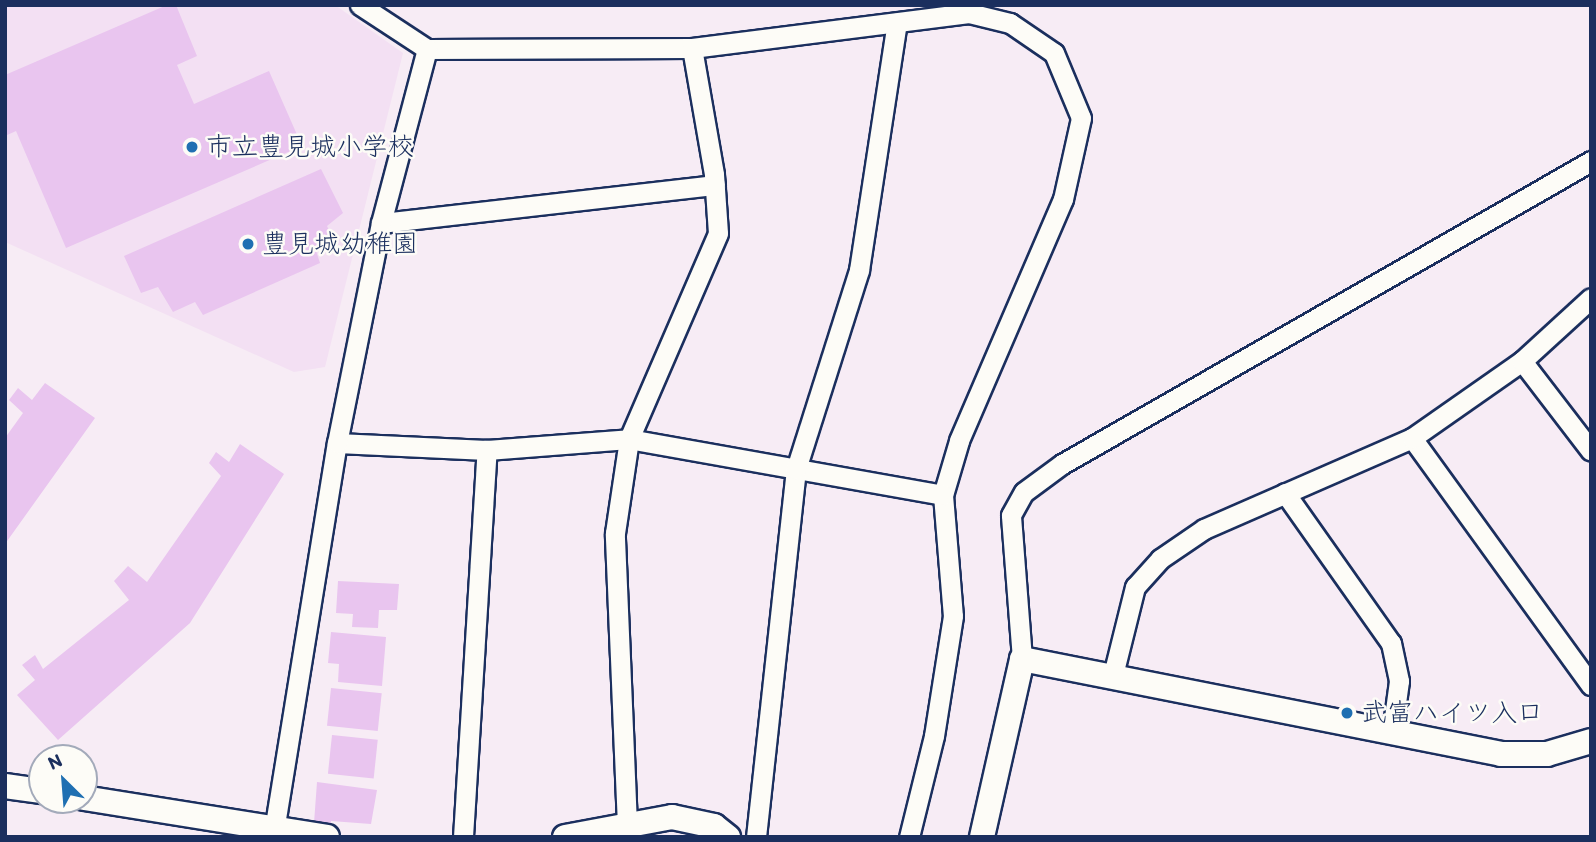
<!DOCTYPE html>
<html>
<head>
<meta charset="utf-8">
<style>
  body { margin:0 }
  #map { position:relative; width:1596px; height:842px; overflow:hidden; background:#f7ecf5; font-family:Itim,"Klee One",sans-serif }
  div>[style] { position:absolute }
  .built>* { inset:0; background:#f3e0f3 }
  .building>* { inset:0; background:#e9c5ef; transform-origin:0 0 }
  .roads { filter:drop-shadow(2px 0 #1b2f5e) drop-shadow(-2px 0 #1b2f5e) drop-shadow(0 2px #1b2f5e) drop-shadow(0 -2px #1b2f5e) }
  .minor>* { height:19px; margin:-9.5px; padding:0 9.5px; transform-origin:9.5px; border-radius:9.5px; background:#fdfcf7 }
  .tertiary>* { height:24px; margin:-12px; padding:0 12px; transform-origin:12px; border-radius:12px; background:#fdfcf7 }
  .dots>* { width:19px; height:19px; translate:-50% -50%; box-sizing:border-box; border:4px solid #fdfcf7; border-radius:50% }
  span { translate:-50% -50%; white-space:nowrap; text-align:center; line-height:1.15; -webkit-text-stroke:5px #fdfcf7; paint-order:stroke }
  .poi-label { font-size:26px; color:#1b2f5e }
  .left { translate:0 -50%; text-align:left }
  .frame { position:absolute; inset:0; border:7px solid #1b2f5e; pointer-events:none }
  .north { position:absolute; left:28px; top:744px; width:70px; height:70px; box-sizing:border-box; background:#fdfcf7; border:2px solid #a3aaba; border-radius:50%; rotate:335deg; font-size:19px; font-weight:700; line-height:28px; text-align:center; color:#1b2f5e }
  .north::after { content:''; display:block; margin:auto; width:24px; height:32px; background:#1f6fb2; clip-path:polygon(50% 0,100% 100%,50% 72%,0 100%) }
</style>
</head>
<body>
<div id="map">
  <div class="built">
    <div style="clip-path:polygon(5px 5px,335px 5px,403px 53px,325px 367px,294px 372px,5px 242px)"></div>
  </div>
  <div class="building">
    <div style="clip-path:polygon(167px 5px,176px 5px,197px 56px,177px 65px,194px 104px,269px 71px,302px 146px,66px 248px,16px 131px,5px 136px,5px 75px)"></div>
    <div style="clip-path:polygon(321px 169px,343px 213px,327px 226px,335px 243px,316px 251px,320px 263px,203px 315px,195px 302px,173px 312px,158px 287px,141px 293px,124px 256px)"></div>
    <div style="clip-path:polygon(45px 383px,95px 418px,5px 544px,5px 438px,23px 413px,9px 400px,18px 388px,32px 400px)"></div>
    <div style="clip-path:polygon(240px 444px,284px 474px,190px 623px,58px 740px,17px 695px,35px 680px,22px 665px,35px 655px,43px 669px,129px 600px,114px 581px,128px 566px,147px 582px,221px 476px,209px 463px,216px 452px,229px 462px)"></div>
    <div style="clip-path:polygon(338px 581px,399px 584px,397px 610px,379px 610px,378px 628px,352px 627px,353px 614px,336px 613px)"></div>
    <div style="clip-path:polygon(331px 632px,386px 637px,382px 686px,338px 682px,339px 664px,328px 663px)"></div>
    <div style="left:331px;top:688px;width:51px;height:38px;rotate:6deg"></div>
    <div style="left:332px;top:735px;width:46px;height:39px;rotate:6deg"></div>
    <div style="clip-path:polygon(317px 782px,377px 790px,371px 824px,331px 821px,331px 827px,314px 823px)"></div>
  </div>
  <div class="roads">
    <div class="minor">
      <div style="left:360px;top:5px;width:80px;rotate:33.3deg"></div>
      <div style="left:427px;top:49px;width:265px;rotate:-0.2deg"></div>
      <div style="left:692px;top:48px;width:279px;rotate:-7.2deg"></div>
      <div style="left:969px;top:13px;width:42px;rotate:13.7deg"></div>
      <div style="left:1010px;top:23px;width:53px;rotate:34.3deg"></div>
      <div style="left:1054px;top:53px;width:70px;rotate:67.4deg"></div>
      <div style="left:1081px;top:118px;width:83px;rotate:102.5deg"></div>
      <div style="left:1063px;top:199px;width:263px;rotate:113.3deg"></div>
      <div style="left:959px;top:441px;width:56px;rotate:106.5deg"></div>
      <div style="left:943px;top:495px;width:121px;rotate:85.3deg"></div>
      <div style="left:953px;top:616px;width:121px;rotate:99deg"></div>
      <div style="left:934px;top:736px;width:104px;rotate:103.9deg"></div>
      <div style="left:381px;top:223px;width:336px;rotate:-6.5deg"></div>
      <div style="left:1522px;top:361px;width:113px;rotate:52.5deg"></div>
      <div style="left:1412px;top:438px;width:305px;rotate:54.1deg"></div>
      <div style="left:337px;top:443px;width:150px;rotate:2.7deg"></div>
      <div style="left:487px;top:450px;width:142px;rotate:-4.4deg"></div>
      <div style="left:629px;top:439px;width:319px;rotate:10.1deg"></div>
      <div style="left:1285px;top:493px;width:184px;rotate:54.8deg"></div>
      <div style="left:1391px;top:643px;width:39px;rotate:78deg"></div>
      <div style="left:1399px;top:681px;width:51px;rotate:97.8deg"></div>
      <div style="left:1022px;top:659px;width:144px;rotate:-94.4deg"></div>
      <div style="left:1011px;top:515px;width:26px;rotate:-61deg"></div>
      <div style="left:1024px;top:492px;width:47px;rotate:-36.4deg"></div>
      <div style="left:1062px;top:464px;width:610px;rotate:-29.8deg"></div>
      <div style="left:1113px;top:675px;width:91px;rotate:-76deg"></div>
      <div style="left:1135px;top:587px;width:38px;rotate:-48deg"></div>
      <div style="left:1160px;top:559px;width:53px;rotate:-34.3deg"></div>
      <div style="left:1204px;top:529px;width:227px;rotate:-23.6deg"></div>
      <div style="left:1412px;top:438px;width:134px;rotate:-35deg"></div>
      <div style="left:1522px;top:361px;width:93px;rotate:-42.4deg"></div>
      <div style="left:627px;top:825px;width:292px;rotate:-92.4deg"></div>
      <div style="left:615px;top:533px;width:95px;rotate:-81.5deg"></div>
      <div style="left:629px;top:439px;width:224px;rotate:-66.6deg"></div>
      <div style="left:718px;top:233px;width:59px;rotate:-93.9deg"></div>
      <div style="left:714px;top:174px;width:128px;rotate:-99.9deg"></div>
      <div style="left:273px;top:837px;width:399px;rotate:-80.8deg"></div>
      <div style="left:337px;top:443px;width:224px;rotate:-78.7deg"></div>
      <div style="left:381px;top:223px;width:180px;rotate:-75.2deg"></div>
      <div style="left:463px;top:837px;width:388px;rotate:-86.5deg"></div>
      <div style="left:756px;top:837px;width:370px;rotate:-83.8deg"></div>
      <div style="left:796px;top:469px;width:209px;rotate:-72.4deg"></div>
      <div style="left:859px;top:270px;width:250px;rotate:-81.3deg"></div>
    </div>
    <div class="tertiary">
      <div style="left:5px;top:786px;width:37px;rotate:8deg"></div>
      <div style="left:84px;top:798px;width:246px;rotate:9.1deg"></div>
      <div style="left:565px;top:837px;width:109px;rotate:-10.6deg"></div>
      <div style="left:672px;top:817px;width:43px;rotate:12.1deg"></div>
      <div style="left:714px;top:826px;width:18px;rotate:38deg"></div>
      <div style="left:982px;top:837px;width:182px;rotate:-77.3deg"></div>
      <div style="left:1022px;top:659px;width:488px;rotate:11.2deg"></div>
      <div style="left:1501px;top:754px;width:46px"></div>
      <div style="left:1547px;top:754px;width:46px;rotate:-16.5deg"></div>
    </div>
  </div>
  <div class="dots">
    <div style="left:192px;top:147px;background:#1f6fb2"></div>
    <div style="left:248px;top:244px;background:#1f6fb2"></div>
    <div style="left:1347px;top:713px;background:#1f6fb2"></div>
  </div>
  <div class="poi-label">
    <span class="left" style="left:206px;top:147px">市立豊見城小学校</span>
    <span class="left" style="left:262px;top:244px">豊見城幼稚園</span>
    <span class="left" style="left:1361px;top:713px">武富ハイツ入口</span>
  </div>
  <div class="frame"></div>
  <div class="north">N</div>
</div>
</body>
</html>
